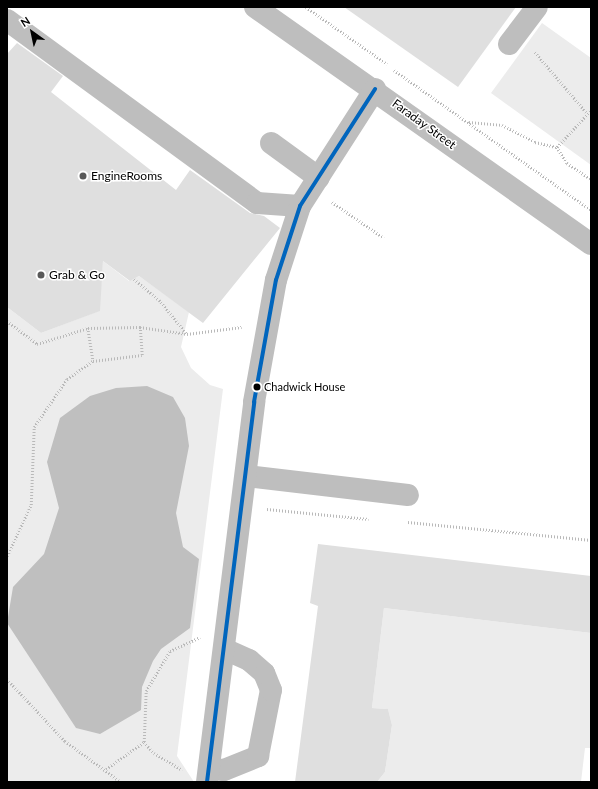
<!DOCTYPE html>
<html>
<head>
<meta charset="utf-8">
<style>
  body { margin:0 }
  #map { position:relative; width:598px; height:789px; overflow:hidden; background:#fff; font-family:Lato,sans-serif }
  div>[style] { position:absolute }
  .green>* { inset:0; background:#ececec }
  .water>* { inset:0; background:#bfbfbf }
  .building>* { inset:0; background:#dfdfdf }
  .path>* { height:2.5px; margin-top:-1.25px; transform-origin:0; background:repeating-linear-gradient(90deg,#b9b9b9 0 1px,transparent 0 3px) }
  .minor>* { height:22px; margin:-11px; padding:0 11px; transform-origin:11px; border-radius:11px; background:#bebebe }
  .bus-1>* { height:4px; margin:-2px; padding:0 2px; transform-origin:2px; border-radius:2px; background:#0065bd }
  .dots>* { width:11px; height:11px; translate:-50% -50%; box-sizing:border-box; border:2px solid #fff; border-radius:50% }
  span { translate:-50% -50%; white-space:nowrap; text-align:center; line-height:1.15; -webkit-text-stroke:3px #fff; paint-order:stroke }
  .bus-label { font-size:11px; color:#000 }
  .left { translate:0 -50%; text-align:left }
  .street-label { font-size:12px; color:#000 }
  .poi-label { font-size:12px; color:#000 }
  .frame { position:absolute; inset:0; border:8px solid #000; pointer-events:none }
  .north { position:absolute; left:12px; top:12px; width:40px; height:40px; -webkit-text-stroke:3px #fff; paint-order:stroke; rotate:327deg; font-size:11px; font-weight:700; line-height:16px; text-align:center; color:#000 }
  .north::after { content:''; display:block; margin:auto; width:14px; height:18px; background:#000; clip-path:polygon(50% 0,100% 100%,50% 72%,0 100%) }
</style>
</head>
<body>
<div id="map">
  <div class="green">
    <div style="clip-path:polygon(542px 23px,591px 58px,591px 165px,491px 93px)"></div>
    <div style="clip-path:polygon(103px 261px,129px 281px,139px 276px,189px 312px,181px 347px,191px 368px,210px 385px,223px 389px,177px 756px,194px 782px,7px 782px,7px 307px,41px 333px,99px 311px)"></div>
    <div style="clip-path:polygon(384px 608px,591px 633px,591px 748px,585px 748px,581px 782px,377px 782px,385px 772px,392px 725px,388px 709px,372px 708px)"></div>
  </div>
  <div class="water">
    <div style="clip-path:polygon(147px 386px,173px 397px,185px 418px,189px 446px,176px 513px,183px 547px,199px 559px,190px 628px,161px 649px,153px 661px,142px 687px,141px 710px,100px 734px,76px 728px,7px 623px,13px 587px,44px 554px,59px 508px,47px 462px,60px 418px,90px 396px,116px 388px)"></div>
  </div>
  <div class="building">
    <div style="clip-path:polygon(344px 7px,516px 7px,458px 87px)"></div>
    <div style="clip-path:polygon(17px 43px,63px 76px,51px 92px,176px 190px,190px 170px,250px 213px,264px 216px,280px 228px,203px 323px,139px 276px,130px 281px,103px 261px,100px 311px,41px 333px,7px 307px,7px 54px)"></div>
    <div style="clip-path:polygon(318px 544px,591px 576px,591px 633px,384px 608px,372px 708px,388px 709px,392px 725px,385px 772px,377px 782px,295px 782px,318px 606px,310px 603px)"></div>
  </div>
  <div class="path">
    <div style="left:306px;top:7px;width:99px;rotate:35.1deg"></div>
    <div style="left:535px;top:52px;width:79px;rotate:49.6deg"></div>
    <div style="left:394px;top:70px;width:242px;rotate:35.4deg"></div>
    <div style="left:469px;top:122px;width:33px;rotate:5deg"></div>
    <div style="left:502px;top:125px;width:37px;rotate:27deg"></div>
    <div style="left:535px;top:142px;width:23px;rotate:13deg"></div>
    <div style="left:557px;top:147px;width:50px;rotate:-47.4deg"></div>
    <div style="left:557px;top:147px;width:19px;rotate:58deg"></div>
    <div style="left:567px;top:163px;width:29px;rotate:34deg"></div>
    <div style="left:332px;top:202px;width:63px;rotate:34.7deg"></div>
    <div style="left:134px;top:279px;width:35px;rotate:40deg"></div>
    <div style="left:161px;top:302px;width:41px;rotate:50.9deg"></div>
    <div style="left:7px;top:321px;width:38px;rotate:37deg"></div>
    <div style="left:37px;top:344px;width:53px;rotate:-17.4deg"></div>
    <div style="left:88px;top:328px;width:52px;rotate:-1.1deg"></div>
    <div style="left:140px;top:327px;width:48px;rotate:8.5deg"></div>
    <div style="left:187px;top:334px;width:55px;rotate:-7.3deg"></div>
    <div style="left:88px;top:328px;width:33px;rotate:81deg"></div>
    <div style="left:267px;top:509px;width:102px;rotate:5.6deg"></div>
    <div style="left:408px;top:522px;width:184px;rotate:5.6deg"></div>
    <div style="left:7px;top:556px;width:56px;rotate:-64.8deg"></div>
    <div style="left:31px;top:505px;width:78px;rotate:-87.8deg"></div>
    <div style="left:34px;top:427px;width:58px;rotate:-55.5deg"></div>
    <div style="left:67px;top:379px;width:32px;rotate:-35deg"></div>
    <div style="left:93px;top:361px;width:49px;rotate:-7deg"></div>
    <div style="left:142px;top:355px;width:28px;rotate:-94deg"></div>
    <div style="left:7px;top:679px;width:85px;rotate:46.9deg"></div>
    <div style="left:65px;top:741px;width:69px;rotate:36.2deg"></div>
    <div style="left:144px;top:742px;width:15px;rotate:48deg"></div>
    <div style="left:154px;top:753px;width:33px;rotate:31deg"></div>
    <div style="left:106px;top:769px;width:47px;rotate:-35.4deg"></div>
    <div style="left:144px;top:742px;width:51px;rotate:-87.8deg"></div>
    <div style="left:146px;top:691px;width:47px;rotate:-59deg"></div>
    <div style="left:170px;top:651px;width:33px;rotate:-25deg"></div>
  </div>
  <div class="minor">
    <div style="left:255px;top:7px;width:411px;rotate:35.2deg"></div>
    <div style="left:7px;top:20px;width:310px;rotate:36.2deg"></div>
    <div style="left:257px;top:203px;width:43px;rotate:4deg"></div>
    <div style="left:509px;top:44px;width:46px;rotate:-52.9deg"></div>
    <div style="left:271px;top:143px;width:59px;rotate:36.1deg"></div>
    <div style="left:246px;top:476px;width:163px;rotate:6.7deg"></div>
    <div style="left:209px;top:769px;width:15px;rotate:4deg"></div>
    <div style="left:224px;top:770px;width:37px;rotate:-22deg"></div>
    <div style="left:258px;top:756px;width:67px;rotate:-78.9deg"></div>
    <div style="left:271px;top:690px;width:18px;rotate:-112deg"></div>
    <div style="left:264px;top:673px;width:20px;rotate:-139deg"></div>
    <div style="left:249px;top:660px;width:27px;rotate:-156deg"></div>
    <div style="left:207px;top:782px;width:383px;rotate:-82.9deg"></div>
    <div style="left:254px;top:402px;width:124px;rotate:-79.8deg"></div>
    <div style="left:276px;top:280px;width:78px;rotate:-72deg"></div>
    <div style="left:300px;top:206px;width:139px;rotate:-57.3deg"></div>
  </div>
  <div class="bus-1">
    <div style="left:207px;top:782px;width:383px;rotate:-82.9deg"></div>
    <div style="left:254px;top:402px;width:124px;rotate:-79.8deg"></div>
    <div style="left:276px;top:280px;width:78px;rotate:-72deg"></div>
    <div style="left:300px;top:206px;width:139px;rotate:-57.3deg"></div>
  </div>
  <div class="dots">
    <div style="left:83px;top:176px;background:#595959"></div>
    <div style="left:41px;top:275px;background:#595959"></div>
    <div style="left:257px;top:387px;background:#000"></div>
  </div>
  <div class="bus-label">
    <span class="left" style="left:264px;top:387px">Chadwick House</span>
  </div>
  <div class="street-label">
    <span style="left:424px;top:124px;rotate:36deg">Faraday Street</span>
  </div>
  <div class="poi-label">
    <span class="left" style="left:91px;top:176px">EngineRooms</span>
    <span class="left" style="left:49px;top:275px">Grab &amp; Go</span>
  </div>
  <div class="frame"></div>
  <div class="north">N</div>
</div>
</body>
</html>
